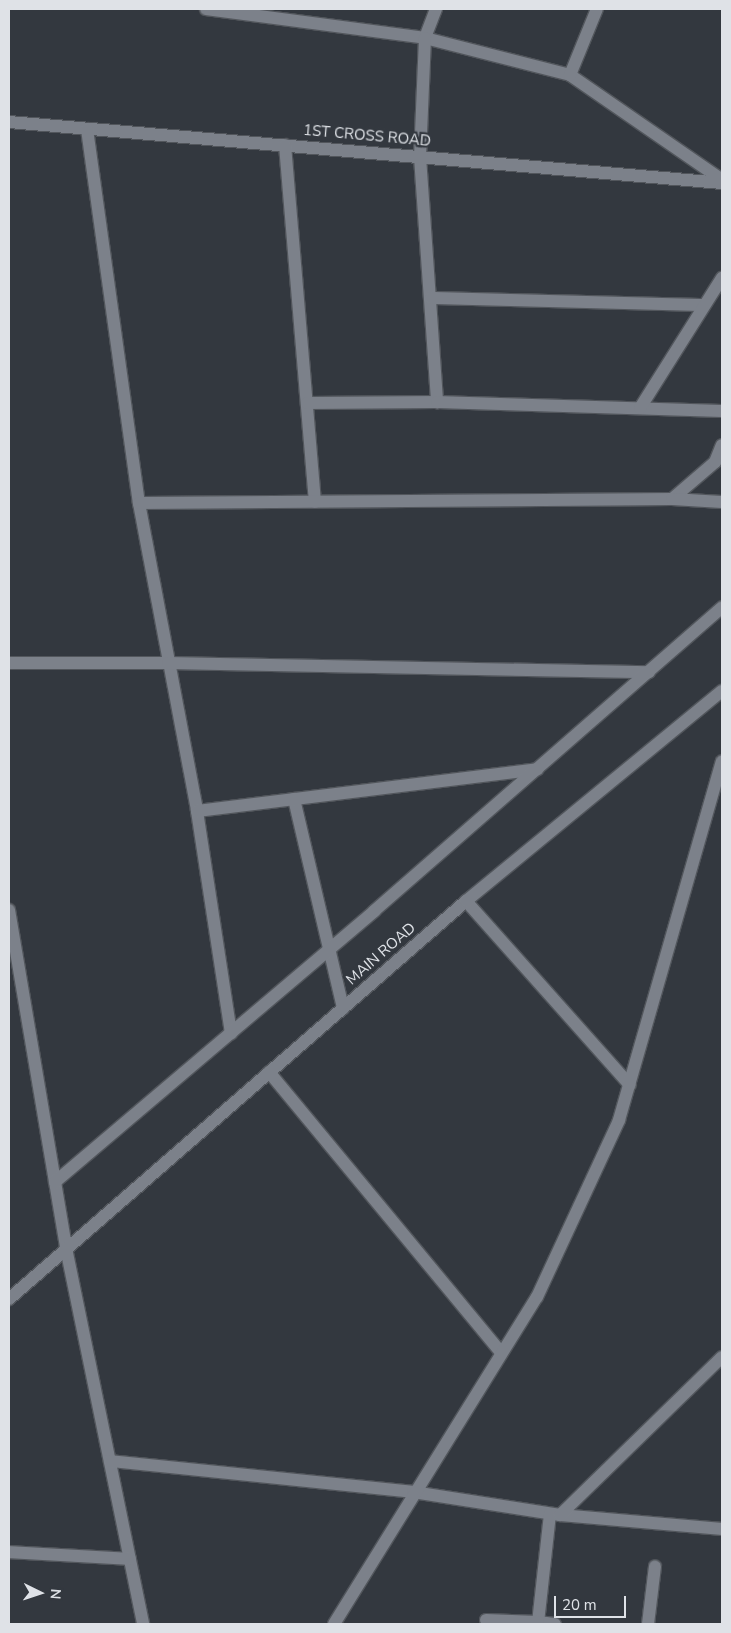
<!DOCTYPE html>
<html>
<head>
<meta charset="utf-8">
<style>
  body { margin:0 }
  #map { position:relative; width:731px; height:1633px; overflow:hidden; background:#33383f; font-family:"Nunito Sans",sans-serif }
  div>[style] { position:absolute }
  .roads { filter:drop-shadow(1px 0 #52565c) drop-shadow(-1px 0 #52565c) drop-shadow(0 1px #52565c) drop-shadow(0 -1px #52565c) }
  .minor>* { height:12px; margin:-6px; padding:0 6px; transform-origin:6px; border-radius:6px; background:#7c818a }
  span { translate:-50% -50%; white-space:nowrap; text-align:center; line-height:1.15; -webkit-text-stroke:4.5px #33383f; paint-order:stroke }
  .street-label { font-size:15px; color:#dfe2e7 }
  .frame { position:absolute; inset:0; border:10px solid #dfe2e7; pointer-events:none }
  .north { position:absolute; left:15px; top:1568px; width:50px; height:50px; -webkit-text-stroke:4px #33383f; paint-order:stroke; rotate:94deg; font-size:14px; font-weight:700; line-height:20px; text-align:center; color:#dfe2e7 }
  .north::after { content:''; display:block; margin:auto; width:18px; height:22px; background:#dfe2e7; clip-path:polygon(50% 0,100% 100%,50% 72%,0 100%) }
  .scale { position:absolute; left:554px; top:1596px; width:72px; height:22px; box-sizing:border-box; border:2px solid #dfe2e7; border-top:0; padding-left:6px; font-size:15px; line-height:18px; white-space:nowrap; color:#dfe2e7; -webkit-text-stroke:4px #33383f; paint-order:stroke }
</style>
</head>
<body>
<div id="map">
  <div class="roads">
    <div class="minor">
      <div style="left:206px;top:9px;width:221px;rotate:7.5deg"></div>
      <div style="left:425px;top:38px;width:150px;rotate:14.3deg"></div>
      <div style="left:570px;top:75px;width:185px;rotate:34.6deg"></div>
      <div style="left:436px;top:9px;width:31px;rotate:111deg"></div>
      <div style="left:425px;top:38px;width:119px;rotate:92.4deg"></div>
      <div style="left:420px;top:157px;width:246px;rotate:86deg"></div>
      <div style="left:570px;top:75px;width:71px;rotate:-67.8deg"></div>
      <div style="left:9px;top:122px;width:716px;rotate:4.89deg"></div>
      <div style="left:87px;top:129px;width:378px;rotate:82.1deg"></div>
      <div style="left:139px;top:503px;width:313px;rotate:79.3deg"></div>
      <div style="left:197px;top:811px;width:225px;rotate:81.3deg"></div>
      <div style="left:285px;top:145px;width:358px;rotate:85.2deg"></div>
      <div style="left:431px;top:298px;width:273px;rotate:1.5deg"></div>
      <div style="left:307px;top:403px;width:130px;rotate:-0.4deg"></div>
      <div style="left:437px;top:402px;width:285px;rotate:1.8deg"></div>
      <div style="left:640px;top:408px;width:154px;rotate:-57.8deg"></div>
      <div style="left:672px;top:499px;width:57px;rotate:-40.7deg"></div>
      <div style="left:715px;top:462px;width:18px;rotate:-68deg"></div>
      <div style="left:139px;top:503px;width:533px;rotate:-0.43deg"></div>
      <div style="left:672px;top:499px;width:50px;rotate:3.4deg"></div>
      <div style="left:9px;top:663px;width:159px"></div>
      <div style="left:168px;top:663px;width:481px;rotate:1.1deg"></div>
      <div style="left:294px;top:799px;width:215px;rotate:76.8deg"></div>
      <div style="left:197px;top:811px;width:343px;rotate:-7deg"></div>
      <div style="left:466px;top:901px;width:246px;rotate:48.3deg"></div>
      <div style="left:9px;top:910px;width:343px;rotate:80.4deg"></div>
      <div style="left:66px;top:1248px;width:384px;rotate:78.4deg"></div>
      <div style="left:269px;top:1072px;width:364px;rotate:50.4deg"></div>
      <div style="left:55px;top:1182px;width:419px;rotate:-40.3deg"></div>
      <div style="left:374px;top:911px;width:462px;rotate:-41.1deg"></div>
      <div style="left:9px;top:1299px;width:606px;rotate:-41.05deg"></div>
      <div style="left:466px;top:901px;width:331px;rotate:-39.4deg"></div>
      <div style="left:110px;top:1461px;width:305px;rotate:5.8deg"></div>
      <div style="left:413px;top:1492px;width:149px;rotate:8.9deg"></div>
      <div style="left:560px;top:1515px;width:163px;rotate:4.9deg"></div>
      <div style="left:550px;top:1514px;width:109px;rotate:96.3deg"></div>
      <div style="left:538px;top:1622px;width:17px;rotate:7deg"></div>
      <div style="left:560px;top:1515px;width:226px;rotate:-44.3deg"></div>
      <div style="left:9px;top:1552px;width:121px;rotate:3.3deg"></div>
      <div style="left:486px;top:1620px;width:52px;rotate:2.2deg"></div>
      <div style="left:334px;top:1624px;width:385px;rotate:-58.2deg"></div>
      <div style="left:537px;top:1297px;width:195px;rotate:-65.1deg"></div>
      <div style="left:619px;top:1120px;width:373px;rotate:-74deg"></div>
      <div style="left:648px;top:1624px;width:58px;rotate:-83.1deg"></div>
    </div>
  </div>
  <div class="street-label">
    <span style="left:367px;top:136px;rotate:5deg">1ST CROSS ROAD</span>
    <span style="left:381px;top:954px;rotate:-41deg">MAIN ROAD</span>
  </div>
  <div class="frame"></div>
  <div class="north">N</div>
  <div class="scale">20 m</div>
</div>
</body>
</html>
